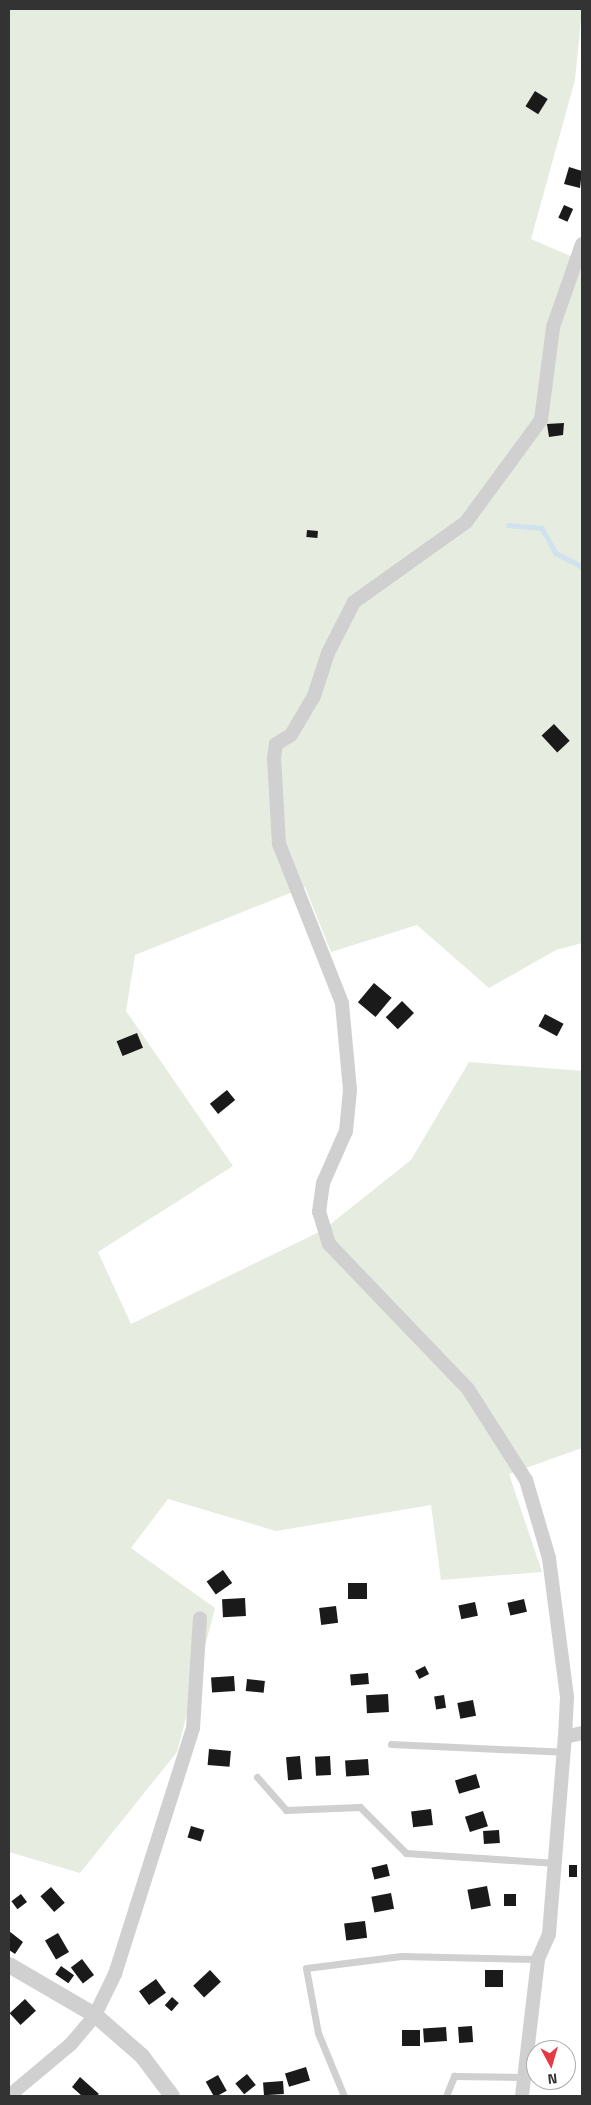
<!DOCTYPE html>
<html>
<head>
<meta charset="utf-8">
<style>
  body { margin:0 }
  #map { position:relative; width:591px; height:2105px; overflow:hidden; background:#fff; font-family:"Titillium Web",sans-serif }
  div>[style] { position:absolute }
  .green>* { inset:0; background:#e6ecdf }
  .stream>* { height:4.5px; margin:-2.25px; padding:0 2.25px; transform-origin:2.25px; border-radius:2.25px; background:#cfe2ee }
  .building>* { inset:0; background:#1a1a1a; transform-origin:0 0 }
  .service>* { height:7px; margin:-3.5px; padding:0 3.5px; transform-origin:3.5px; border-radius:3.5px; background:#d0d0d0 }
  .minor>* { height:14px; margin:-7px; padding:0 7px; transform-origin:7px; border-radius:7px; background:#d0d0d0 }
  .tertiary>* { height:16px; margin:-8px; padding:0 8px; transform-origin:8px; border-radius:8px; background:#d0d0d0 }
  span { translate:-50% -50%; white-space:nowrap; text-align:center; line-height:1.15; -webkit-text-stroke:5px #fff; paint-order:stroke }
  .frame { position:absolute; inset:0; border:10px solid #333; pointer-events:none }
  .north { position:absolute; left:526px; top:2040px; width:50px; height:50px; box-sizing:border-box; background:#fff; border:1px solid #adadad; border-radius:50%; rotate:174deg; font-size:14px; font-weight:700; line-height:20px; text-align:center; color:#333 }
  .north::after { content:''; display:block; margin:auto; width:18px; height:22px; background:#e63946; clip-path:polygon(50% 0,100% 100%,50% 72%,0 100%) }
</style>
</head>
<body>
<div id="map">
  <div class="green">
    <div style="clip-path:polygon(9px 9px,582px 9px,575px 80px,531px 239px,582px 261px,582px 943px,556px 950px,489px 988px,417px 925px,331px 952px,305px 887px,135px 955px,126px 1011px,233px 1166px,98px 1252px,131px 1324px,323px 1230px,411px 1160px,469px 1062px,582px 1071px,582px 1448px,509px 1474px,542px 1572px,441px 1580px,431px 1505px,276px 1531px,168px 1499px,131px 1548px,215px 1608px,177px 1752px,80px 1873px,9px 1852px)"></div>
  </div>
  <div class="stream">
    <div style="left:508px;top:525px;width:34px;rotate:5deg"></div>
    <div style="left:542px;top:528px;width:29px;rotate:61deg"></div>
    <div style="left:556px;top:553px;width:30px;rotate:28deg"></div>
  </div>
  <div class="building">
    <div style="left:535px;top:91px;width:15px;height:18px;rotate:32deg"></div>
    <div style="clip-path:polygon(569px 167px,582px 171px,580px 188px,564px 184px)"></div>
    <div style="left:564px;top:205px;width:10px;height:14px;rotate:24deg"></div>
    <div style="clip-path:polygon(564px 423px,563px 435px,549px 437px,547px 424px)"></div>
    <div style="left:307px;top:530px;width:11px;height:7px;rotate:5deg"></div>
    <div style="left:554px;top:724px;width:23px;height:17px;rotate:47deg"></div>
    <div style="left:374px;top:983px;width:23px;height:25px;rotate:40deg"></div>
    <div style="left:402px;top:1001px;width:17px;height:23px;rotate:45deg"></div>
    <div style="left:545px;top:1014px;width:21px;height:14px;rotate:28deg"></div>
    <div style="left:137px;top:1033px;width:16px;height:22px;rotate:68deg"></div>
    <div style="left:227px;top:1090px;width:13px;height:22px;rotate:51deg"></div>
    <div style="left:223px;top:1570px;width:16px;height:20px;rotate:55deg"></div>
    <div style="left:348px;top:1583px;width:19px;height:16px"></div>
    <div style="left:245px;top:1598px;width:18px;height:23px;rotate:87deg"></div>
    <div style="left:524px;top:1599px;width:13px;height:17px;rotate:77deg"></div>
    <div style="left:475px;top:1602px;width:14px;height:17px;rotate:78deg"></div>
    <div style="left:336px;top:1606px;width:17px;height:17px;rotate:83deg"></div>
    <div style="left:425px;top:1666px;width:9px;height:11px;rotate:63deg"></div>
    <div style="left:368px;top:1673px;width:11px;height:18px;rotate:85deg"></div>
    <div style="left:234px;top:1676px;width:15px;height:23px;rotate:86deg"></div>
    <div style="left:247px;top:1679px;width:18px;height:12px;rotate:6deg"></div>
    <div style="left:388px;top:1694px;width:18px;height:22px;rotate:87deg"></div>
    <div style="left:444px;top:1695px;width:13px;height:10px;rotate:81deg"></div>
    <div style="left:473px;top:1700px;width:16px;height:16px;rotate:79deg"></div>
    <div style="left:209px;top:1749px;width:22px;height:16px;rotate:5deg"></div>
    <div style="left:300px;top:1756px;width:23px;height:14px;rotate:85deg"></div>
    <div style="left:330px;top:1756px;width:19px;height:15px;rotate:87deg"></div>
    <div style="left:368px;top:1759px;width:16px;height:23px;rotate:86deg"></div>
    <div style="left:476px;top:1774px;width:14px;height:22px;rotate:73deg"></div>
    <div style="left:431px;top:1809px;width:16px;height:20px;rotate:83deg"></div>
    <div style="left:483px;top:1811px;width:16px;height:19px;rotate:72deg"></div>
    <div style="left:191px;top:1826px;width:14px;height:12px;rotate:17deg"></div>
    <div style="left:499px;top:1830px;width:13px;height:16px;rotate:86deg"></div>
    <div style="left:387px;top:1864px;width:12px;height:16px;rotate:76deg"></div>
    <div style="left:569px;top:1865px;width:8px;height:12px"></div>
    <div style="left:487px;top:1886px;width:20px;height:20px;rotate:79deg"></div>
    <div style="left:51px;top:1887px;width:21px;height:14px;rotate:49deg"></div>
    <div style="left:391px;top:1893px;width:16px;height:20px;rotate:79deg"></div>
    <div style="left:21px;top:1894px;width:10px;height:12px;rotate:53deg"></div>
    <div style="left:504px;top:1894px;width:12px;height:12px"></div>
    <div style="left:365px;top:1921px;width:17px;height:21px;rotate:83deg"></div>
    <div style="clip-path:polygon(9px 1931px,23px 1942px,15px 1954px,9px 1950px)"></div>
    <div style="left:58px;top:1933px;width:22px;height:15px;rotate:60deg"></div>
    <div style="left:82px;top:1959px;width:20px;height:14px;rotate:53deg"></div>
    <div style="left:61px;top:1966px;width:16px;height:10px;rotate:35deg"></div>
    <div style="left:210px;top:1970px;width:16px;height:23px;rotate:47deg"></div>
    <div style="left:485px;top:1970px;width:18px;height:17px"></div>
    <div style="left:156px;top:1979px;width:17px;height:21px;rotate:54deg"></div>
    <div style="left:172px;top:1997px;width:9px;height:11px;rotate:41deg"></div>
    <div style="left:25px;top:1999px;width:16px;height:21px;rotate:47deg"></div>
    <div style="left:472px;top:2026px;width:16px;height:14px;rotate:86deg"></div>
    <div style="left:446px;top:2027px;width:14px;height:23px;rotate:86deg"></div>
    <div style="left:402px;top:2030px;width:18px;height:16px"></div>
    <div style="left:306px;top:2067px;width:14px;height:22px;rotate:73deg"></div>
    <div style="left:247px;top:2074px;width:14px;height:15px;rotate:51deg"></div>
    <div style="left:218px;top:2075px;width:18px;height:14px;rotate:61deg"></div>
    <div style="clip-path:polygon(80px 2077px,99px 2094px,96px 2096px,82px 2096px,72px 2087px)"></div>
    <div style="left:283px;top:2081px;width:13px;height:20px;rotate:86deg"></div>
  </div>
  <div class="service">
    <div style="left:391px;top:1744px;width:173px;rotate:2.6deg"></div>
    <div style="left:257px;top:1777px;width:44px;rotate:48.7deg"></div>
    <div style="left:286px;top:1810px;width:74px;rotate:-2.3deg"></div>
    <div style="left:360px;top:1807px;width:65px;rotate:45deg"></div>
    <div style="left:406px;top:1853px;width:151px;rotate:3.8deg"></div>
    <div style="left:344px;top:2096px;width:68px;rotate:-112.4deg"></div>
    <div style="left:318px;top:2033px;width:66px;rotate:-100.5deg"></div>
    <div style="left:306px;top:1968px;width:96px;rotate:-7.2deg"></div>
    <div style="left:401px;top:1956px;width:137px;rotate:1.3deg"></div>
    <div style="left:446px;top:2096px;width:22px;rotate:-68deg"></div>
    <div style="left:454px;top:2076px;width:69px;rotate:0.8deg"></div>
  </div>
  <div class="minor">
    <div style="left:565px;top:1737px;width:17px;rotate:-13deg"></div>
    <div style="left:9px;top:2096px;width:81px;rotate:-40deg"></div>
    <div style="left:71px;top:2044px;width:38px;rotate:-50deg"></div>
    <div style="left:95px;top:2015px;width:46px;rotate:-64deg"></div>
    <div style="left:115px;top:1974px;width:258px;rotate:-72.4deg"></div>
    <div style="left:193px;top:1728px;width:110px;rotate:-86.4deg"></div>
    <div style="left:522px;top:2096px;width:138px;rotate:-83.3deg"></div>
    <div style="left:538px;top:1959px;width:27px;rotate:-66deg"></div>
    <div style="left:549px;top:1934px;width:198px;rotate:-85.4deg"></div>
    <div style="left:565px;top:1737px;width:40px;rotate:-87.1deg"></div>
    <div style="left:567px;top:1697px;width:140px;rotate:-97.4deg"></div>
    <div style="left:549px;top:1558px;width:81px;rotate:-106.4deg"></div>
    <div style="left:526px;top:1480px;width:108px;rotate:-122.5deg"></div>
    <div style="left:468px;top:1389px;width:201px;rotate:-133.8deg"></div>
    <div style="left:329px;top:1244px;width:34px;rotate:-107deg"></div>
    <div style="left:319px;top:1212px;width:29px;rotate:-82deg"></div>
    <div style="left:323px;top:1183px;width:57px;rotate:-66.1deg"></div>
    <div style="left:346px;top:1131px;width:41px;rotate:-84.4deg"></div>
    <div style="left:350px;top:1090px;width:87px;rotate:-95.3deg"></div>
    <div style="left:342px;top:1003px;width:171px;rotate:-111.6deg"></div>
    <div style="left:279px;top:844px;width:86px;rotate:-93.3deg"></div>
    <div style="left:274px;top:758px;width:14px;rotate:-82deg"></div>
    <div style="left:276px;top:744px;width:17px;rotate:-31deg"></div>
    <div style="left:291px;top:735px;width:45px;rotate:-59.5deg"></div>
    <div style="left:314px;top:696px;width:45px;rotate:-72deg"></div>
    <div style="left:328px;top:653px;width:57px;rotate:-63deg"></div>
    <div style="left:354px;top:602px;width:138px;rotate:-35.5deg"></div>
    <div style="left:466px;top:522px;width:127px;rotate:-53.7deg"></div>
    <div style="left:541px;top:420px;width:94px;rotate:-82.6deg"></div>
    <div style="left:553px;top:327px;width:88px;rotate:-70.7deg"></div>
  </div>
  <div class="tertiary">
    <div style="left:9px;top:1965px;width:99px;rotate:30.2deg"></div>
    <div style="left:95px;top:2015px;width:62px;rotate:41.1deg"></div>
    <div style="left:142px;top:2056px;width:50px;rotate:53.1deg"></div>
  </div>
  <div class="frame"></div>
  <div class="north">N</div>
</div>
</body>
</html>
